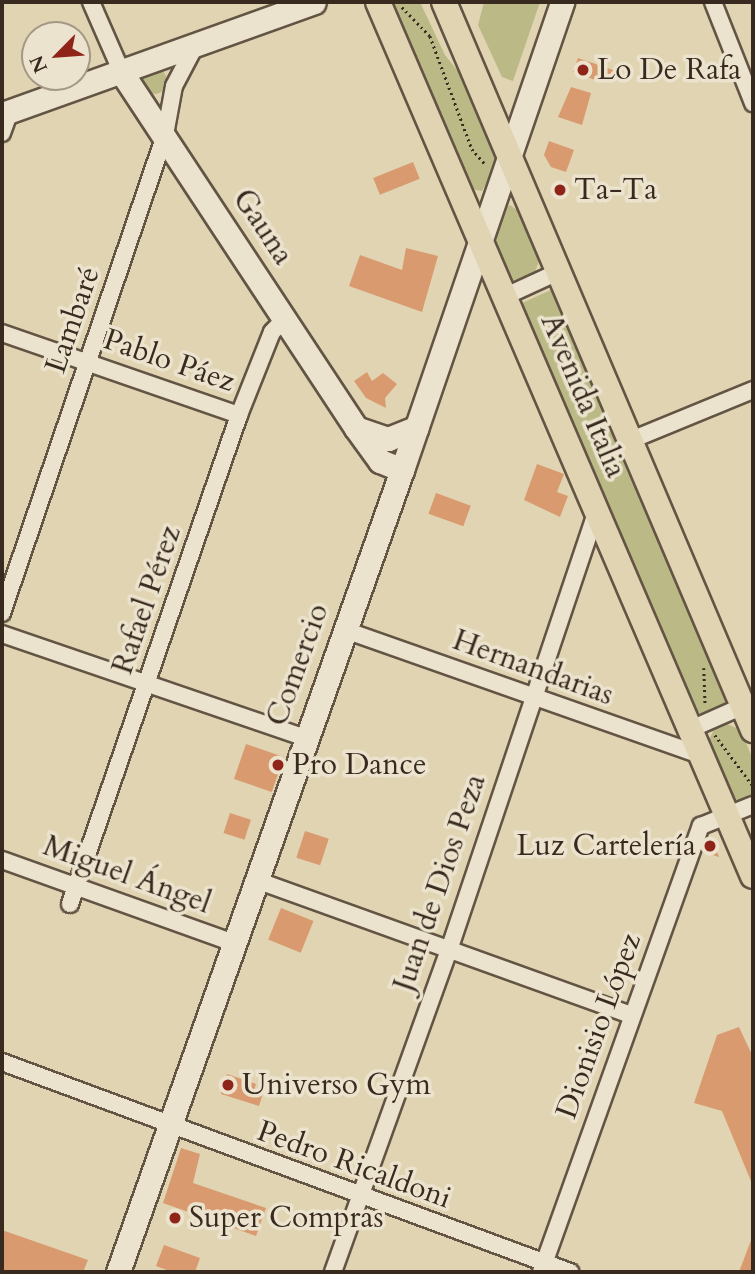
<!DOCTYPE html>
<html>
<head>
<meta charset="utf-8">
<style>
  body { margin:0 }
  #map { position:relative; width:755px; height:1274px; overflow:hidden; background:#e0d4b2; font-family:Cardo,serif }
  div>[style] { position:absolute }
  .green>* { inset:0; background:#bbba87 }
  .round { border-radius:50% }
  .building>* { inset:0; background:#d99a6f; transform-origin:0 0 }
  .path>* { height:2.5px; margin-top:-1.25px; transform-origin:0; background:repeating-linear-gradient(90deg,#392a1f 0 2px,transparent 0 5.5px) }
  .roads { filter:drop-shadow(2px 0 #635444) drop-shadow(-2px 0 #635444) drop-shadow(0 2px #635444) drop-shadow(0 -2px #635444) }
  .street>* { height:16px; margin:-8px; padding:0 8px; transform-origin:8px; border-radius:8px; background:#ebe3cd }
  .secondary>* { height:23px; margin:-11.5px; padding:0 11.5px; transform-origin:11.5px; border-radius:11.5px; background:#ebe3cd }
  .primary>* { height:24px; margin:-12px; padding:0 12px; transform-origin:12px; border-radius:12px; background:#e0d4b2 }
  .dots>* { width:19px; height:19px; translate:-50% -50%; box-sizing:border-box; border:4px solid #ebe3cd; border-radius:50% }
  span { translate:-50% -50%; white-space:nowrap; text-align:center; line-height:1.15; -webkit-text-stroke:7px #ebe3cd; paint-order:stroke }
  .poi-label { font-size:30px; color:#392a1f }
  .left { translate:0 -50%; text-align:left }
  .right { translate:-100% -50%; text-align:right }
  .street-label { font-size:30px; color:#392a1f }
  .frame { position:absolute; inset:0; border:4px solid #392a1f; pointer-events:none }
  .north { position:absolute; left:21px; top:21px; width:70px; height:70px; box-sizing:border-box; background:#ebe3cd; border:2px solid #a49987; border-radius:50%; rotate:245deg; font-size:19px; font-weight:700; line-height:28px; text-align:center; color:#392a1f }
  .north::after { content:''; display:block; margin:auto; width:24px; height:32px; background:#8f2418; clip-path:polygon(50% 0,100% 100%,50% 72%,0 100%) }
</style>
</head>
<body>
<div id="map">
  <div class="green">
    <div style="clip-path:polygon(390px 2px,420px 2px,445px 55px,461px 75px,495px 155px,494px 169px,482px 191px,471px 189px)"></div>
    <div style="clip-path:polygon(484px 2px,540px 2px,513px 81px,502px 77px,478px 25px)"></div>
    <div class="round" style="left:141px;top:68px;width:26px;height:26px"></div>
    <div style="clip-path:polygon(510px 205px,521px 213px,540px 258px,535px 272px,512px 281px,494px 241px,504px 208px)"></div>
    <div style="clip-path:polygon(553px 289px,726px 697px,726px 706px,703px 716px,694px 708px,520px 304px)"></div>
    <div style="clip-path:polygon(727px 724px,741px 730px,753px 760px,753px 797px,739px 801px,732px 797px,709px 740px,713px 731px)"></div>
  </div>
  <div class="building">
    <div style="clip-path:polygon(578px 58px,616px 71px,613px 79px,603px 76px,601px 82px,573px 72px)"></div>
    <div style="clip-path:polygon(571px 87px,591px 93px,582px 125px,558px 117px)"></div>
    <div style="clip-path:polygon(549px 141px,574px 150px,566px 172px,551px 167px,544px 155px)"></div>
    <div style="left:413px;top:162px;width:18px;height:43px;rotate:68deg"></div>
    <div style="clip-path:polygon(406px 248px,438px 256px,422px 312px,349px 286px,360px 255px,402px 270px)"></div>
    <div style="clip-path:polygon(367px 372px,372px 381px,383px 373px,397px 384px,385px 398px,386px 408px,366px 398px,354px 381px)"></div>
    <div style="clip-path:polygon(537px 464px,564px 474px,557px 492px,568px 496px,560px 517px,524px 500px)"></div>
    <div style="left:436px;top:493px;width:37px;height:22px;rotate:20deg"></div>
    <div style="left:246px;top:744px;width:40px;height:37px;rotate:19deg"></div>
    <div style="left:230px;top:813px;width:22px;height:21px;rotate:18deg"></div>
    <div style="left:305px;top:831px;width:25px;height:28px;rotate:18deg"></div>
    <div style="clip-path:polygon(712px 838px,719px 857px,703px 852px,706px 840px)"></div>
    <div style="left:281px;top:908px;width:35px;height:34px;rotate:22deg"></div>
    <div style="clip-path:polygon(739px 1027px,753px 1057px,753px 1186px,722px 1111px,694px 1103px,717px 1035px)"></div>
    <div style="clip-path:polygon(227px 1074px,256px 1084px,254px 1090px,263px 1093px,259px 1106px,221px 1094px)"></div>
    <div style="clip-path:polygon(181px 1148px,200px 1154px,193px 1183px,266px 1208px,256px 1236px,163px 1203px)"></div>
    <div style="clip-path:polygon(2px 1230px,88px 1260px,83px 1272px,2px 1272px)"></div>
    <div style="clip-path:polygon(753px 1235px,753px 1272px,739px 1272px)"></div>
    <div style="clip-path:polygon(164px 1245px,200px 1258px,195px 1272px,172px 1272px,156px 1266px)"></div>
  </div>
  <div class="path">
    <div style="left:402px;top:7px;width:40px;rotate:46deg"></div>
    <div style="left:430px;top:36px;width:121px;rotate:69.6deg"></div>
    <div style="left:472px;top:149px;width:21px;rotate:49deg"></div>
    <div style="left:704px;top:668px;width:38px;rotate:88deg"></div>
    <div style="left:715px;top:735px;width:64px;rotate:53.3deg"></div>
  </div>
  <div class="roads">
    <div class="street">
      <div style="left:91px;top:2px;width:77px;rotate:66.4deg"></div>
      <div style="left:713px;top:2px;width:109px;rotate:68.4deg"></div>
      <div style="left:2px;top:133px;width:23px;rotate:-70deg"></div>
      <div style="left:506px;top:296px;width:57px;rotate:-24.8deg"></div>
      <div style="left:2px;top:333px;width:251px;rotate:19.1deg"></div>
      <div style="left:631px;top:440px;width:132px;rotate:-22.3deg"></div>
      <div style="left:2px;top:613px;width:505px;rotate:-71.17deg"></div>
      <div style="left:165px;top:135px;width:50px;rotate:-79.6deg"></div>
      <div style="left:174px;top:86px;width:45px;rotate:-62.3deg"></div>
      <div style="left:345px;top:630px;width:380px;rotate:19.4deg"></div>
      <div style="left:2px;top:634px;width:320px;rotate:18.9deg"></div>
      <div style="left:691px;top:729px;width:64px;rotate:-23.8deg"></div>
      <div style="left:2px;top:860px;width:246px;rotate:19.7deg"></div>
      <div style="left:256px;top:880px;width:399px;rotate:19.8deg"></div>
      <div style="left:70px;top:904px;width:517px;rotate:-70.93deg"></div>
      <div style="left:239px;top:415px;width:89px;rotate:-68.3deg"></div>
      <div style="left:272px;top:332px;width:18px;rotate:-45deg"></div>
      <div style="left:2px;top:1062px;width:606px;rotate:20.29deg"></div>
      <div style="left:333px;top:1272px;width:342px;rotate:-70.2deg"></div>
      <div style="left:449px;top:950px;width:463px;rotate:-71.4deg"></div>
      <div style="left:541px;top:1272px;width:474px;rotate:-70.3deg"></div>
      <div style="left:701px;top:826px;width:56px;rotate:-22deg"></div>
    </div>
    <div class="secondary">
      <div style="left:122px;top:73px;width:425px;rotate:56.6deg"></div>
      <div style="left:356px;top:428px;width:41px;rotate:54deg"></div>
      <div style="left:380px;top:461px;width:24px;rotate:22deg"></div>
      <div style="left:2px;top:114px;width:331px;rotate:-19.7deg"></div>
      <div style="left:356px;top:428px;width:34px;rotate:19deg"></div>
      <div style="left:388px;top:439px;width:31px;rotate:-22deg"></div>
      <div style="left:118px;top:1272px;width:851px;rotate:-70.5deg"></div>
      <div style="left:402px;top:470px;width:495px;rotate:-71.1deg"></div>
    </div>
    <div class="primary">
      <div style="left:378px;top:2px;width:951px;rotate:66.78deg"></div>
      <div style="left:444px;top:2px;width:791px;rotate:67deg"></div>
    </div>
  </div>
  <div class="dots">
    <div style="left:583px;top:70px;background:#8f2418"></div>
    <div style="left:560px;top:190px;background:#8f2418"></div>
    <div style="left:278px;top:765px;background:#8f2418"></div>
    <div style="left:710px;top:846px;background:#8f2418"></div>
    <div style="left:228px;top:1085px;background:#8f2418"></div>
    <div style="left:175px;top:1218px;background:#8f2418"></div>
  </div>
  <div class="poi-label">
    <span class="left" style="left:597px;top:70px">Lo De Rafa</span>
    <span class="left" style="left:574px;top:190px">Ta-Ta</span>
    <span class="left" style="left:292px;top:765px">Pro Dance</span>
    <span class="right" style="left:696px;top:846px">Luz Cartelería</span>
    <span class="left" style="left:242px;top:1085px">Universo Gym</span>
    <span class="left" style="left:189px;top:1218px">Super Compras</span>
  </div>
  <div class="street-label">
    <span style="left:263px;top:227px;rotate:57deg">Gauna</span>
    <span style="left:73px;top:320px;rotate:-71deg">Lambaré</span>
    <span style="left:169px;top:361px;rotate:19deg">Pablo Páez</span>
    <span style="left:583px;top:396px;rotate:67deg">Avenida Italia</span>
    <span style="left:147px;top:600px;rotate:-71deg">Rafael Pérez</span>
    <span style="left:298px;top:665px;rotate:-70deg">Comercio</span>
    <span style="left:533px;top:668px;rotate:20deg">Hernandarias</span>
    <span style="left:127px;top:875px;rotate:20deg">Miguel Ángel</span>
    <span style="left:440px;top:883px;rotate:-71deg">Juan de Dios Peza</span>
    <span style="left:599px;top:1026px;rotate:-70deg">Dionisio López</span>
    <span style="left:354px;top:1165px;rotate:20deg">Pedro Ricaldoni</span>
  </div>
  <div class="frame"></div>
  <div class="north">N</div>
</div>
</body>
</html>
